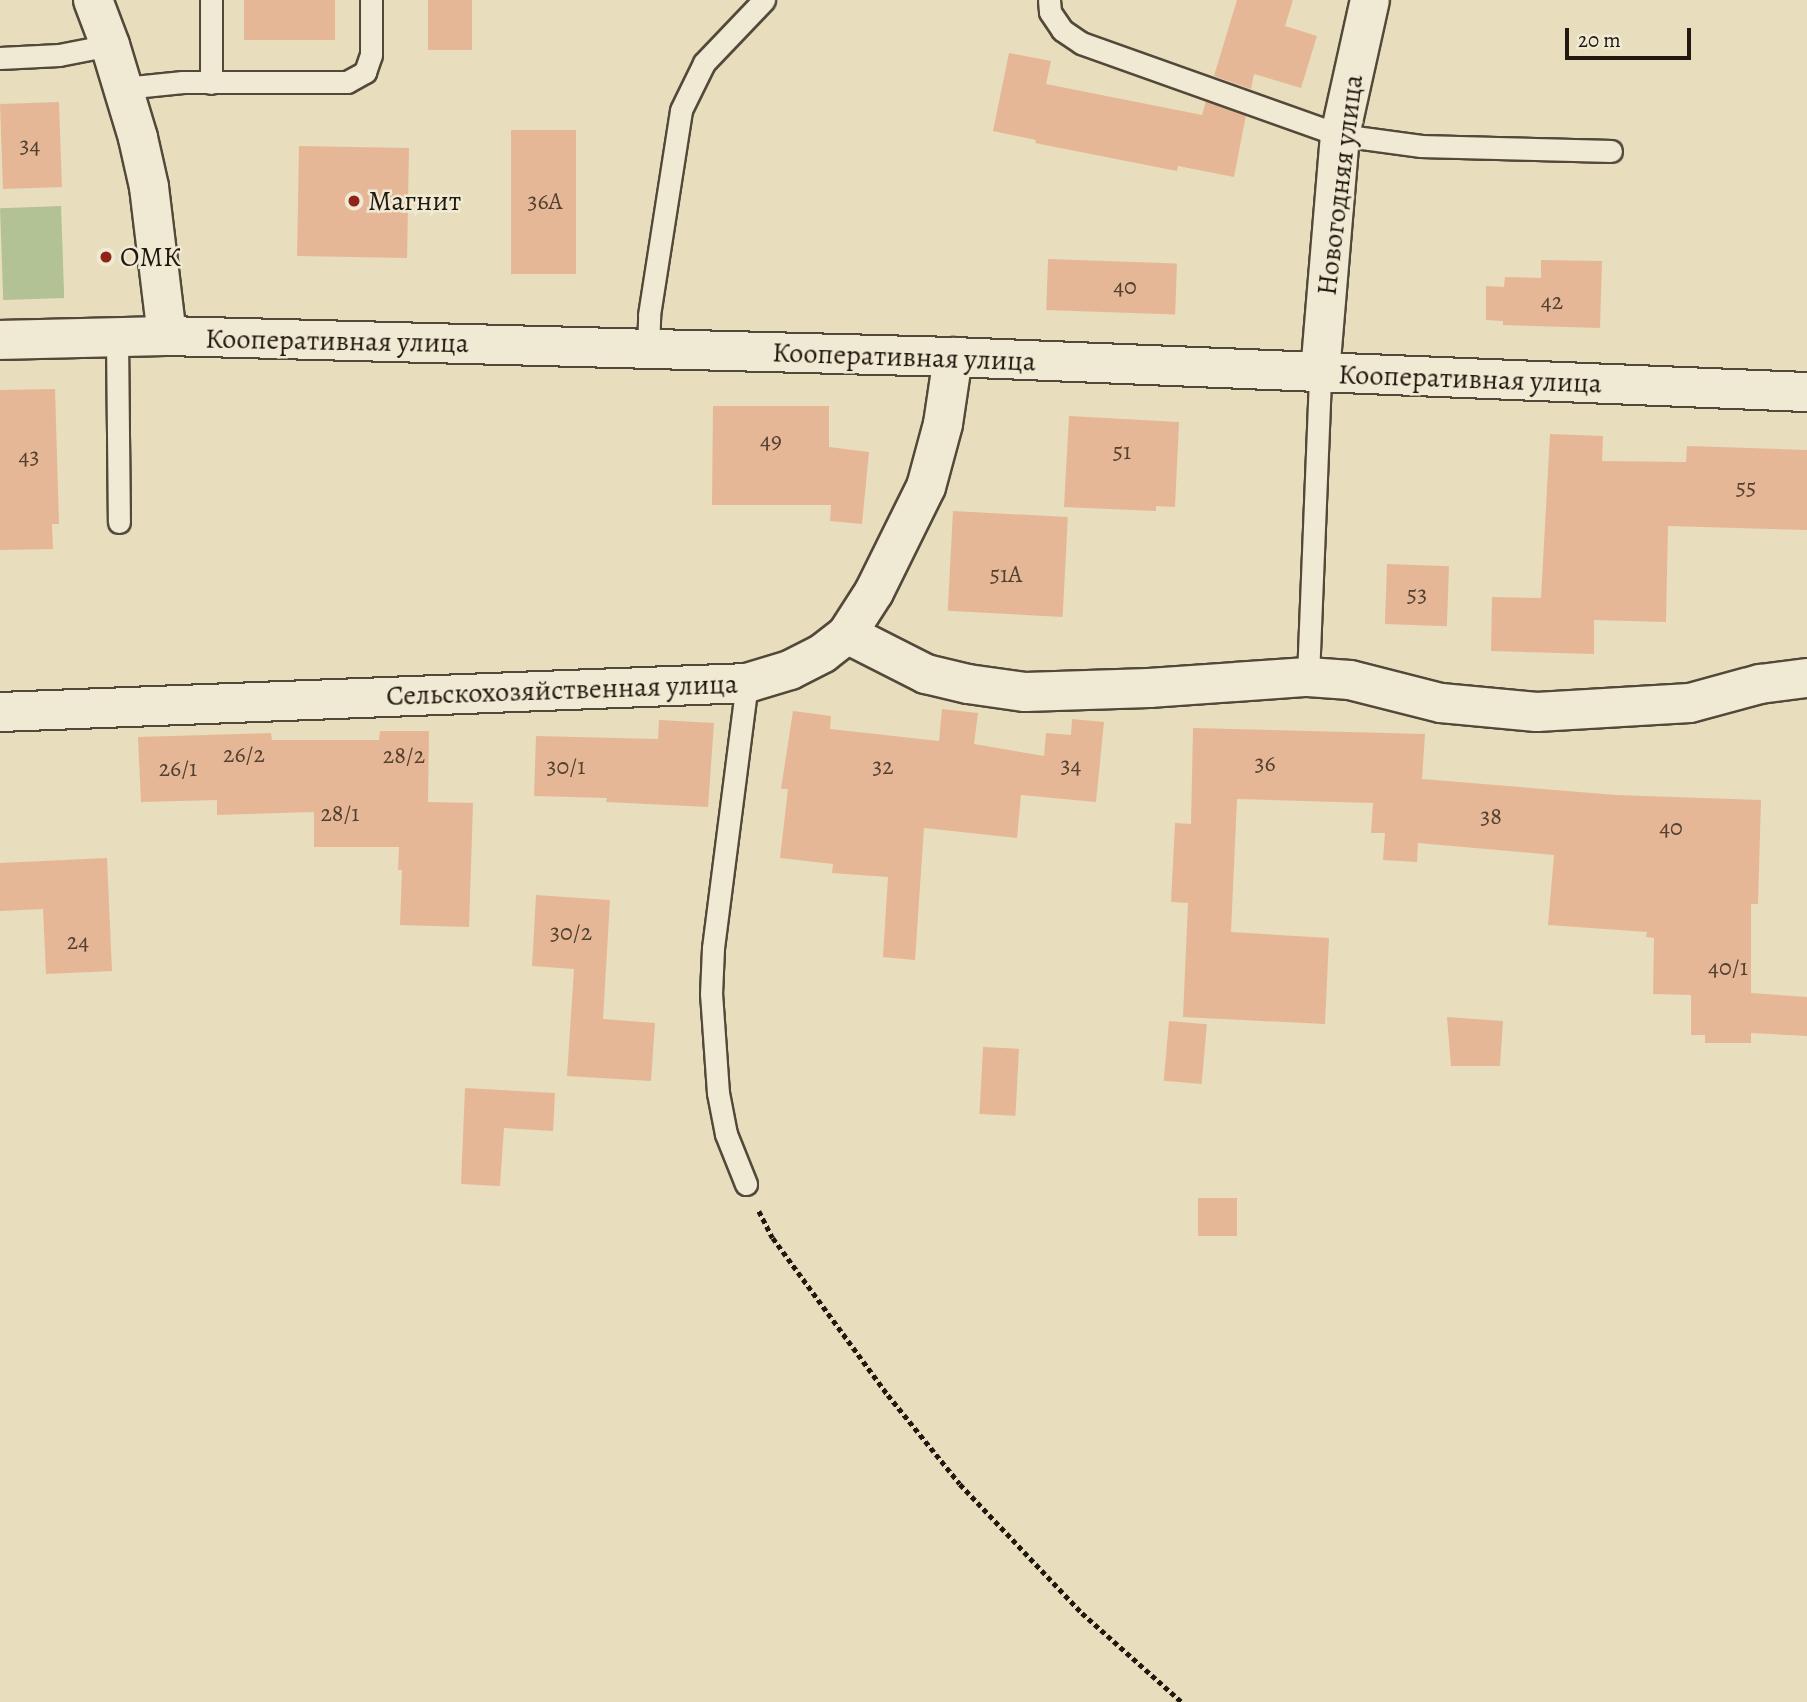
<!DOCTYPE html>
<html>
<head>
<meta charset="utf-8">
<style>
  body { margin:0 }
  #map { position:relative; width:1807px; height:1702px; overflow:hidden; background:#e8ddbc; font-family:Alegreya,serif }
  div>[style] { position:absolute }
  .green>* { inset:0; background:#b2c294; transform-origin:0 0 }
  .building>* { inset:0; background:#e6b796; transform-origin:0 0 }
  .path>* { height:4.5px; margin-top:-2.25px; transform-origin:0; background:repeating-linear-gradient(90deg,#21180f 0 5px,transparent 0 8.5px) }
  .roads { filter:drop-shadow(2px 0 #53493a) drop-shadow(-2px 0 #53493a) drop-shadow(0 2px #53493a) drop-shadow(0 -2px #53493a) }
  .service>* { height:21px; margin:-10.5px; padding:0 10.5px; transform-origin:10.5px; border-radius:10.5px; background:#f0e9d3 }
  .minor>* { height:38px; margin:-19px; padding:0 19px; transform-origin:19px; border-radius:19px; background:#f0e9d3 }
  .tertiary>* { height:38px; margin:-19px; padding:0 19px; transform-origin:19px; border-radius:19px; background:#f0e9d3 }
  .dots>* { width:19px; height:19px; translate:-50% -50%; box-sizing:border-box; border:4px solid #f0e9d3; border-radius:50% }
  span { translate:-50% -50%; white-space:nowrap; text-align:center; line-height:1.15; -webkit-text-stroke:5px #f0e9d3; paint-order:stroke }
  .number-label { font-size:24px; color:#524031 }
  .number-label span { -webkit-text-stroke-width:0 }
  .street-label { font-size:28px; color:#21180f }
  .poi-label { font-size:28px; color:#21180f }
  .left { translate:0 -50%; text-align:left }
  .scale { position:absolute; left:1565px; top:28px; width:126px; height:32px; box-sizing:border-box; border:4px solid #21180f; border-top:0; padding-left:9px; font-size:21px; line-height:24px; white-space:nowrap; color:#21180f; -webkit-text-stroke:5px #f0e9d3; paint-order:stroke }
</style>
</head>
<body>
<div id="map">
  <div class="green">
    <div style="left:61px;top:206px;width:92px;height:61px;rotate:88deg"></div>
  </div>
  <div class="building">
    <div style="left:244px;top:0;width:91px;height:40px"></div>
    <div style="left:428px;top:0;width:44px;height:50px"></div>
    <div style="clip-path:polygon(1237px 0,1293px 0,1285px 26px,1317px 36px,1301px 88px,1254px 74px,1251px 89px,1214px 76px)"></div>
    <div style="clip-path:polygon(1009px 53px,1051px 61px,1046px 84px,1202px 115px,1206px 101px,1246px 115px,1234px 177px,1178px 166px,1177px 171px,1035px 143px,1036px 140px,993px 131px)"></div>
    <div style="left:59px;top:102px;width:85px;height:59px;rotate:88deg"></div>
    <div style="left:511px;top:130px;width:65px;height:144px"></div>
    <div style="left:299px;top:146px;width:110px;height:110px;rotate:1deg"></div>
    <div style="left:1048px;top:259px;width:129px;height:51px;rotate:2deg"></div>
    <div style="clip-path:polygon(1541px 260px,1602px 261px,1600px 328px,1503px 325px,1503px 321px,1486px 320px,1486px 286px,1504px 287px,1505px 277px,1541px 278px)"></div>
    <div style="clip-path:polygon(55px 389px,59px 524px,52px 524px,53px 549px,0 550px,0 390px)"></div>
    <div style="clip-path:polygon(713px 406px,829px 406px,829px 447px,869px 452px,862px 524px,830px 521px,831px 505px,712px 505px)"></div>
    <div style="clip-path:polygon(1069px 416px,1179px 422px,1175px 507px,1156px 506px,1156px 511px,1064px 507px)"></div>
    <div style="clip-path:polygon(1550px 434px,1603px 436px,1602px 461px,1686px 462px,1687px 446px,1807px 450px,1807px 530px,1668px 526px,1666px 622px,1594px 620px,1594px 654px,1491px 651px,1492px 597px,1541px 598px)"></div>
    <div style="left:953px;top:511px;width:115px;height:100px;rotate:3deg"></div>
    <div style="left:1387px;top:564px;width:62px;height:60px;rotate:2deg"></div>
    <div style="clip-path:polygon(942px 709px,978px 713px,974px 744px,1044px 756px,1046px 733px,1071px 735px,1072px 719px,1104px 722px,1096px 802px,1021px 795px,1017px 838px,924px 828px,915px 960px,883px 957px,888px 877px,832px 873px,833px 864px,780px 858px,788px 789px,781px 789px,793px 711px,831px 716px,830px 729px,939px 741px)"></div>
    <div style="clip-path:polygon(659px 720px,714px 723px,708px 807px,606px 802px,607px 798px,534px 796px,536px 736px,658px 739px)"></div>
    <div style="clip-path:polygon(1193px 728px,1425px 734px,1422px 779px,1616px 795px,1761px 800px,1758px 904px,1751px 904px,1751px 993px,1807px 997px,1807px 1036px,1751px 1033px,1751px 1043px,1705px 1043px,1705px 1035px,1691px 1035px,1691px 995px,1653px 994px,1654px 938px,1646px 937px,1647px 932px,1548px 925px,1554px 855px,1418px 843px,1417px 862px,1383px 860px,1385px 833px,1371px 833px,1373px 803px,1237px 799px,1231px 932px,1329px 938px,1325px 1024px,1183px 1017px,1188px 903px,1171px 902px,1175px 823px,1191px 824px)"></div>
    <div style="clip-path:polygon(380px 731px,429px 731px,428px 802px,473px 803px,469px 927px,400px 925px,402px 870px,398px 870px,399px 847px,314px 847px,314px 812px,217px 815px,217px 800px,141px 802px,138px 737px,271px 733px,272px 740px,379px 740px)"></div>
    <div style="clip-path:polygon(107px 858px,112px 971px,46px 974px,43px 909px,0 911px,0 863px)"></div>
    <div style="clip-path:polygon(536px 895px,610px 900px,603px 1019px,655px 1023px,651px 1081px,567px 1076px,574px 969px,532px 966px)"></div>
    <div style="clip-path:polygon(1447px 1017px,1503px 1021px,1500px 1066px,1451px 1066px)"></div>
    <div style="left:1169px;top:1021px;width:38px;height:60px;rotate:5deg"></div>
    <div style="left:983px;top:1047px;width:36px;height:67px;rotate:3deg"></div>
    <div style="clip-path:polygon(465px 1088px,555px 1093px,553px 1131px,504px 1128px,500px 1186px,461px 1184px)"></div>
    <div style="left:1198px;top:1198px;width:39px;height:38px"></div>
  </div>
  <div class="path">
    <div style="left:759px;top:1211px;width:30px;rotate:63deg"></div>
    <div style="left:773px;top:1238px;width:195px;rotate:53.8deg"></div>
    <div style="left:888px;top:1395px;width:114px;rotate:51deg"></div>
    <div style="left:960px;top:1484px;width:178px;rotate:46.6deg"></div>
    <div style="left:1082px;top:1613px;width:134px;rotate:41.7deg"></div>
  </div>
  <div class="roads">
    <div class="service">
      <div style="left:211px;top:0;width:83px;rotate:90deg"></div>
      <div style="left:1049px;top:0;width:12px;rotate:85deg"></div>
      <div style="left:1050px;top:12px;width:22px;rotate:56deg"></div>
      <div style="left:1062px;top:30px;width:23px;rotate:34deg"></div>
      <div style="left:1081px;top:43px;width:275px;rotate:19.6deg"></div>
      <div style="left:1340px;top:135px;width:82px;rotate:7.7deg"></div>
      <div style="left:1421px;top:146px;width:190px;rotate:1.5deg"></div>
      <div style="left:0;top:58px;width:59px;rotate:-2.9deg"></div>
      <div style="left:59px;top:55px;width:52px;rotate:-11.1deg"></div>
      <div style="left:124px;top:88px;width:59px;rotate:-5.8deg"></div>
      <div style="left:183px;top:82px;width:164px"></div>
      <div style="left:347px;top:82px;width:21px;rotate:-29deg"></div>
      <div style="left:365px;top:72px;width:18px;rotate:-71deg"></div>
      <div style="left:371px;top:55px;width:55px;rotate:-90deg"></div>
      <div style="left:117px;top:338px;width:184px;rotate:89.4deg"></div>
      <div style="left:648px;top:350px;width:35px;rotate:-88deg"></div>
      <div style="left:649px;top:315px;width:207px;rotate:-81.1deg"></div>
      <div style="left:681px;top:110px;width:52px;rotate:-63.9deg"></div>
      <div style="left:704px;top:63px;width:87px;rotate:-46.4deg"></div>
      <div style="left:1308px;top:677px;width:304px;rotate:-87.7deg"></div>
      <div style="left:746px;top:1184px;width:54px;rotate:-111.8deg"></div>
      <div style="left:726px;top:1134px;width:42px;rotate:-101deg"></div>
      <div style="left:718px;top:1093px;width:99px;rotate:-94deg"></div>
      <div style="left:711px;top:994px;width:46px;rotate:-87.5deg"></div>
      <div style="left:713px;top:948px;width:267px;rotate:-82.7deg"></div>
    </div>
    <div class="minor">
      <div style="left:0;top:340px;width:167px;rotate:-1.4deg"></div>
      <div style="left:1320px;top:373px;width:239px;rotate:-85.2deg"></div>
      <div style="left:1340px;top:135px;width:138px;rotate:-77.5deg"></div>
      <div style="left:847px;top:634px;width:50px;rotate:-57.3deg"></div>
      <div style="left:874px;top:592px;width:117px;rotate:-63.7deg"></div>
      <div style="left:926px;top:487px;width:65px;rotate:-74.9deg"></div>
      <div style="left:943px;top:424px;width:68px;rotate:-81.5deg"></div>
      <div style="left:0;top:712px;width:748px;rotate:-2.22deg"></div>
      <div style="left:747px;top:683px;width:45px;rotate:-16.8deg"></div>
      <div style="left:790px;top:670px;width:37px;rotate:-27deg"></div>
      <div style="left:823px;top:653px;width:31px;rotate:-38deg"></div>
      <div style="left:847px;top:634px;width:89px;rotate:26.9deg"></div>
      <div style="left:926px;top:674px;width:43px;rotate:13.4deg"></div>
      <div style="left:968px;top:684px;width:58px;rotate:8deg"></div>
      <div style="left:1025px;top:692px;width:124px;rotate:-1.8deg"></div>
      <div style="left:1149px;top:688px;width:159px;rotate:-4deg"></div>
      <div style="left:1308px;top:677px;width:42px;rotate:4.1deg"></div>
      <div style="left:1350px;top:680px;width:94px;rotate:14.2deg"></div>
      <div style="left:1441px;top:703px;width:96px;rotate:5.4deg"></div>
      <div style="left:1537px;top:712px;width:153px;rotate:-3.4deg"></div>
      <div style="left:1690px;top:703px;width:73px;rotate:-15.2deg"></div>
      <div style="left:1760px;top:684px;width:47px;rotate:-7.3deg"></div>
    </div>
    <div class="tertiary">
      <div style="left:93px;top:0;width:48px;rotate:69.3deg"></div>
      <div style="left:110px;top:45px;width:97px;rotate:73.2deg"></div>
      <div style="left:138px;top:138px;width:50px;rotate:77.3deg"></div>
      <div style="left:149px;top:187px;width:150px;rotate:83.1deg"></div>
      <div style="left:167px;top:336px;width:786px;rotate:1.53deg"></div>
      <div style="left:953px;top:357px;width:855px;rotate:2.35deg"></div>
    </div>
  </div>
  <div class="dots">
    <div style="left:354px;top:201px;background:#8f2418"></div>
    <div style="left:106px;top:257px;background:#8f2418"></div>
  </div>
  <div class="number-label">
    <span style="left:30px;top:146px">34</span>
    <span style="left:545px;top:202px">36А</span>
    <span style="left:1125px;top:287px">40</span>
    <span style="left:1552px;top:302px">42</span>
    <span style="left:771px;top:441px">49</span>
    <span style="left:1122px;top:452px">51</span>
    <span style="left:29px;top:457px">43</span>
    <span style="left:1746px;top:488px">55</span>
    <span style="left:1006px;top:575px">51А</span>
    <span style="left:1417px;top:595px">53</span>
    <span style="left:244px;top:755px">26/2</span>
    <span style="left:404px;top:756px">28/2</span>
    <span style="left:1265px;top:764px">36</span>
    <span style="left:1071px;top:766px">34</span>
    <span style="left:566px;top:767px">30/1</span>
    <span style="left:883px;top:767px">32</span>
    <span style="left:178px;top:769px">26/1</span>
    <span style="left:340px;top:814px">28/1</span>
    <span style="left:1491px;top:817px">38</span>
    <span style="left:1671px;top:828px">40</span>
    <span style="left:571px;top:933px">30/2</span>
    <span style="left:78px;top:942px">24</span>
    <span style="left:1728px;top:968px">40/1</span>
  </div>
  <div class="street-label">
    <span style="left:1340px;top:185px;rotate:-83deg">Новогодняя улица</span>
    <span style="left:337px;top:341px;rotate:1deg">Кооперативная улица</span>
    <span style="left:904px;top:357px;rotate:2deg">Кооперативная улица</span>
    <span style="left:1470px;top:379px;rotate:2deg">Кооперативная улица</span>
    <span style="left:562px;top:690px;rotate:-2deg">Сельскохозяйственная улица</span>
  </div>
  <div class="poi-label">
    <span class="left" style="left:368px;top:201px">Магнит</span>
    <span class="left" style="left:120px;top:257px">ОМК</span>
  </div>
  <div class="scale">20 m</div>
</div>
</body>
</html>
